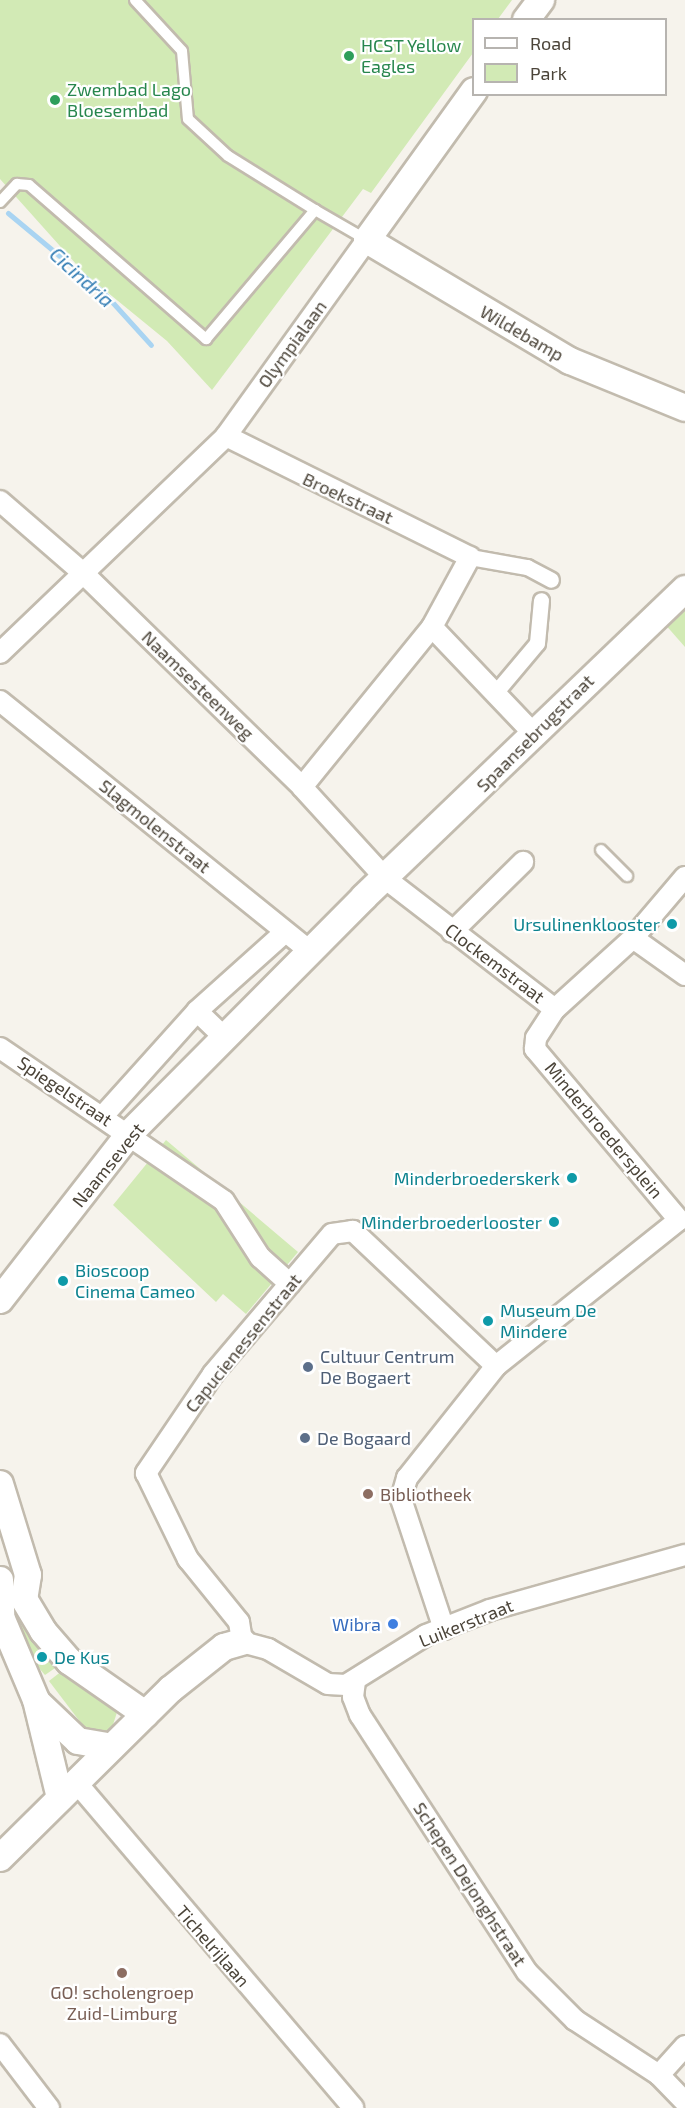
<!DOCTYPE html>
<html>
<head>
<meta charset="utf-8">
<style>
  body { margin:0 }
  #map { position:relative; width:685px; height:2108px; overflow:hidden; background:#f6f3ec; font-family:"Exo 2",sans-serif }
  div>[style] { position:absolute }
  .green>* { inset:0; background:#d2eab5 }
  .stream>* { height:5px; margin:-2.5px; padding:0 2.5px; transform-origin:2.5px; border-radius:2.5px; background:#a9d4f2 }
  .roads { filter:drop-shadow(2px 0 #c2bbae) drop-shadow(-2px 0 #c2bbae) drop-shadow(0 2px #c2bbae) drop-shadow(0 -2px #c2bbae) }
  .service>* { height:10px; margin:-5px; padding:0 5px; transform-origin:5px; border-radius:5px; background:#fff }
  .pedestrian>* { height:15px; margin:-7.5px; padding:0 7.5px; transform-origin:7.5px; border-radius:7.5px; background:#fff }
  .minor>* { height:20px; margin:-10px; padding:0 10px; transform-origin:10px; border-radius:10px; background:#fff }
  .tertiary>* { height:26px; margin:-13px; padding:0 13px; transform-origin:13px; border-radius:13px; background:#fff }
  .dots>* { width:16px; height:16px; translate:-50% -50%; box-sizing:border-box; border:3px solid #fff; border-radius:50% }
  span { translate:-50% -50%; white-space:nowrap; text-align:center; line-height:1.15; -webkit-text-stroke:4.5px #fff; paint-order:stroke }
  .leisure-label { font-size:18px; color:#27864d }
  .left { translate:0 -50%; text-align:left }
  .street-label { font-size:18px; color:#4b4439 }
  .culture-label { font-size:18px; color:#0d838f }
  .right { translate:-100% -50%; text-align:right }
  .service-label { font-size:18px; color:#4e5e75 }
  .education-label { font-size:18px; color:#785e54 }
  .shop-label { font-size:18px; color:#366cbe }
  .water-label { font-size:20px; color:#2e7ab2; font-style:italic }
  .legend { position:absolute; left:472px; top:18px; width:195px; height:78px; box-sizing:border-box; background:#fff; border:2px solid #b7b4b0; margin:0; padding:8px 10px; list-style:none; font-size:18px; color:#4b4439 }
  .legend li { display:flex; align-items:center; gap:12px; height:30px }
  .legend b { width:30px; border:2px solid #b7b4b0 }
</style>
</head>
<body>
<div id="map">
  <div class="green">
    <div style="clip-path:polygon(0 0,512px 0,498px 19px,474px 20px,473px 53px,371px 193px,363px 189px,212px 390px,167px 341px,85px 274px,0 179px)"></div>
    <div style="clip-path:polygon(685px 606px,685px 647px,663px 622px)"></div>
    <div style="clip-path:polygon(166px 1140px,298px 1252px,246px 1314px,223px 1294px,216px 1302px,113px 1205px)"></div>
    <div style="clip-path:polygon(18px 1614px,61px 1664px,45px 1675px,20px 1646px)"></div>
    <div style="clip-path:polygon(67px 1667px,118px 1709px,112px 1728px,101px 1733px,84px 1727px,49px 1681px)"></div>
  </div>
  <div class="stream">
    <div style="left:8px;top:213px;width:125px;rotate:39.8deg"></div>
    <div style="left:104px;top:293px;width:70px;rotate:47.9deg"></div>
  </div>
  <div class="roads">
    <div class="service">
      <div style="left:135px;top:0;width:69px;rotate:47.3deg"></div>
      <div style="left:182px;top:51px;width:68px;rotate:85deg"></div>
      <div style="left:188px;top:119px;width:54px;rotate:42.8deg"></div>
      <div style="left:228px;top:156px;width:102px;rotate:31.8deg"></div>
      <div style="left:0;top:202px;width:25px;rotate:-47deg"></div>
      <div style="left:17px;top:184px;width:12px;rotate:5deg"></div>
      <div style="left:29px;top:185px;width:235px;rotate:41deg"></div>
      <div style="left:206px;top:339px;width:169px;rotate:-49.8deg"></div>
      <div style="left:315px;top:210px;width:60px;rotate:30deg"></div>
      <div style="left:601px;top:850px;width:37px;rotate:45deg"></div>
    </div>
    <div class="pedestrian">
      <div style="left:470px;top:557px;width:58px;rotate:10deg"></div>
      <div style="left:527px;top:567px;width:27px;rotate:28deg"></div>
      <div style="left:495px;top:693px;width:65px;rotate:-50deg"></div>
      <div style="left:537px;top:643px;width:43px;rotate:-84.7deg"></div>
    </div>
    <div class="minor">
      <div style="left:226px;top:436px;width:272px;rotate:26.4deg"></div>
      <div style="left:470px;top:557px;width:80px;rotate:118.5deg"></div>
      <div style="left:432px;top:627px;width:206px;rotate:129.1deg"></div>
      <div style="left:0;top:501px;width:110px;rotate:40.9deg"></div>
      <div style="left:83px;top:573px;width:306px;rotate:44.3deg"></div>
      <div style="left:302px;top:787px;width:125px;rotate:47.6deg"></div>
      <div style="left:386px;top:879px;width:213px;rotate:37.6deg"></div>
      <div style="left:555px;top:1009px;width:105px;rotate:-42.3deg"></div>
      <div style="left:633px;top:938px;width:80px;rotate:-49.6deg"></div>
      <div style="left:432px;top:627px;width:148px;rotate:46.4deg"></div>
      <div style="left:0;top:653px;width:313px;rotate:-43.8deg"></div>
      <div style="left:226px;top:436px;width:241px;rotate:-54.3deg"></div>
      <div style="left:0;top:701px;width:398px;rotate:38.9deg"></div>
      <div style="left:452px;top:932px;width:100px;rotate:-44.6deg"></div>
      <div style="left:633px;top:938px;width:64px;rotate:35.4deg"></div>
      <div style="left:197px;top:1011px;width:39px;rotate:44deg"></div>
      <div style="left:0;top:1048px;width:271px;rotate:34.3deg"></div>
      <div style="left:224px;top:1201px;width:67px;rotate:57.3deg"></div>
      <div style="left:260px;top:1257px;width:40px;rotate:42deg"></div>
      <div style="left:102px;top:1117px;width:142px;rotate:-48.1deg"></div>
      <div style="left:197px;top:1011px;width:118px;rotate:-41.9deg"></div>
      <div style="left:496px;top:1366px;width:197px;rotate:-136.6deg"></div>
      <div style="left:353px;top:1231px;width:21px;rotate:172deg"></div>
      <div style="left:332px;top:1234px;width:184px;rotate:130.4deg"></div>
      <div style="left:213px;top:1374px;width:120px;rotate:124.1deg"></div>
      <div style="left:146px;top:1473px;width:96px;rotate:64deg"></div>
      <div style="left:188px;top:1559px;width:81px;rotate:51deg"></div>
      <div style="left:239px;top:1622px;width:20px;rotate:81deg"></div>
      <div style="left:242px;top:1642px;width:27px;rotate:15deg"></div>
      <div style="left:268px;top:1649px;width:69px;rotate:30.3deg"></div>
      <div style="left:328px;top:1684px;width:18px;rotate:3deg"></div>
      <div style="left:346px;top:1685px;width:94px;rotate:-32deg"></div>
      <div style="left:426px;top:1635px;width:69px;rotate:-21.3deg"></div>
      <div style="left:490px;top:1610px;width:203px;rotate:-15.8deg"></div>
      <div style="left:444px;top:1629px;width:137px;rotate:-108.3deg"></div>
      <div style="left:401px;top:1499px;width:22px;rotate:-74deg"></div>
      <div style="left:407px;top:1478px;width:143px;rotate:-51.5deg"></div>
      <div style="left:496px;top:1366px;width:234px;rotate:-38.6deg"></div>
      <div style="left:679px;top:1220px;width:224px;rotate:-130.1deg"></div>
      <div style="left:535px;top:1049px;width:11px;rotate:-85deg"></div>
      <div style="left:536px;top:1038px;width:35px;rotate:-57deg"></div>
      <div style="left:355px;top:1681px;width:16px;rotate:97deg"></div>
      <div style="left:353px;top:1697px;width:19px;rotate:69deg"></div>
      <div style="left:360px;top:1715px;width:306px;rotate:57deg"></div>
      <div style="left:527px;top:1972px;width:68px;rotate:45deg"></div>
      <div style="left:575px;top:2020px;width:100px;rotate:33.2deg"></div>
      <div style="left:659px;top:2075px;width:37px;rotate:46deg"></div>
      <div style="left:76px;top:1782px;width:428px;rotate:49.6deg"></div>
      <div style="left:0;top:2044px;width:81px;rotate:52.6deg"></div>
      <div style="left:659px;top:2075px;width:39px;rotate:-48deg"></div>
    </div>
    <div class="tertiary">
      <div style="left:526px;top:20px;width:25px;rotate:-53deg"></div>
      <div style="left:474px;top:91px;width:183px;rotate:125.7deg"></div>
      <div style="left:367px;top:240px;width:236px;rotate:30.8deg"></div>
      <div style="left:570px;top:361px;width:124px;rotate:22.2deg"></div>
      <div style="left:0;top:1300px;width:212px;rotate:-52.1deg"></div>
      <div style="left:130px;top:1133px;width:332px;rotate:-45.2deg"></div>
      <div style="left:364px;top:897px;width:445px;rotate:-43.8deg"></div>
      <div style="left:0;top:1484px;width:95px;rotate:72.9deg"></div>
      <div style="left:28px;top:1575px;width:24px;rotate:99deg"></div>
      <div style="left:24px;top:1599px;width:37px;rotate:59deg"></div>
      <div style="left:43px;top:1631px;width:40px;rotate:49deg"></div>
      <div style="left:69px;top:1661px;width:93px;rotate:34.9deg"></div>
      <div style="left:0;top:1580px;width:37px;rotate:88deg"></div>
      <div style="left:1px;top:1617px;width:90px;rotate:67.1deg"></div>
      <div style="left:36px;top:1700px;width:101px;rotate:76.2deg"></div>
      <div style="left:38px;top:1703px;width:55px;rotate:43.5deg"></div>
      <div style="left:78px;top:1741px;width:34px;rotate:10deg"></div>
      <div style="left:0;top:1858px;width:240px;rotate:-44.7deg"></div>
      <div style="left:171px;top:1689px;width:68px;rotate:-38.4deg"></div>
      <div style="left:224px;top:1647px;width:19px;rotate:-16deg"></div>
    </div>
  </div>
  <div class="dots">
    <div style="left:349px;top:56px;background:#2e9e5b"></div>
    <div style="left:55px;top:100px;background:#2e9e5b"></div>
    <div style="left:672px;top:924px;background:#0f9aa8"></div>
    <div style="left:572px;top:1178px;background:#0f9aa8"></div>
    <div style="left:554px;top:1222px;background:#0f9aa8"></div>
    <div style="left:63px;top:1281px;background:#0f9aa8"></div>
    <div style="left:488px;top:1321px;background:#0f9aa8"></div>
    <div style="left:308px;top:1367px;background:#5c6f8a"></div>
    <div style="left:305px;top:1438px;background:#5c6f8a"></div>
    <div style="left:368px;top:1494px;background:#8d6e63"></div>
    <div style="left:393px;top:1624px;background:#3f7fe0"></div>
    <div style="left:42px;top:1657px;background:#0f9aa8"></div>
    <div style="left:122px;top:1973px;background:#8d6e63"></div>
  </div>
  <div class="leisure-label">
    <span class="left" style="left:361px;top:56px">HCST Yellow<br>Eagles</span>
    <span class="left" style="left:67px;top:100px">Zwembad Lago<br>Bloesembad</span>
  </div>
  <div class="street-label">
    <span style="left:522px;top:333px;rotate:30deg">Wildebamp</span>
    <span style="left:292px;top:344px;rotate:-54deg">Olympialaan</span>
    <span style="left:348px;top:498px;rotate:25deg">Broekstraat</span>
    <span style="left:198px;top:685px;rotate:44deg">Naamsesteenweg</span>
    <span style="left:535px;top:733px;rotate:-45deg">Spaansebrugstraat</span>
    <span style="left:155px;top:826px;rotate:39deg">Slagmolenstraat</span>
    <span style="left:495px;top:963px;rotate:37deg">Clockemstraat</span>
    <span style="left:65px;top:1091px;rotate:34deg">Spiegelstraat</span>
    <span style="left:604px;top:1130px;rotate:50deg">Minderbroedersplein</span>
    <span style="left:108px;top:1165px;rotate:-51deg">Naamsevest</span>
    <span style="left:243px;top:1343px;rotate:-51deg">Capucienessenstraat</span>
    <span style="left:466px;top:1623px;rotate:-22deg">Luikerstraat</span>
    <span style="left:470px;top:1884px;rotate:57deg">Schepen Dejonghstraat</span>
    <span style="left:213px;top:1946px;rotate:49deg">Tichelrijlaan</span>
  </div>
  <div class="culture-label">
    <span class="right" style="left:660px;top:924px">Ursulinenklooster</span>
    <span class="right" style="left:560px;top:1178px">Minderbroederskerk</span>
    <span class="right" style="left:542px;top:1222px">Minderbroederlooster</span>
    <span class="left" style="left:75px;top:1281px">Bioscoop<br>Cinema Cameo</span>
    <span class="left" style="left:500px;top:1321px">Museum De<br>Mindere</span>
    <span class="left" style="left:54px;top:1657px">De Kus</span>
  </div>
  <div class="service-label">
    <span class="left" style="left:320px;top:1367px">Cultuur Centrum<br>De Bogaert</span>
    <span class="left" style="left:317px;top:1438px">De Bogaard</span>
  </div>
  <div class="education-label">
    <span class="left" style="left:380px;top:1494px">Bibliotheek</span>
    <span style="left:122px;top:2003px">GO! scholengroep<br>Zuid-Limburg</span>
  </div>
  <div class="shop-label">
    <span class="right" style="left:381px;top:1624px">Wibra</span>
  </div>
  <div class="water-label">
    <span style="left:82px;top:277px;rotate:42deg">Cicindria</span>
  </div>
  <ul class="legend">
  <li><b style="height:8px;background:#fff"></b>Road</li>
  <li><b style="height:16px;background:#d2eab5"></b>Park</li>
  </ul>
</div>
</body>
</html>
